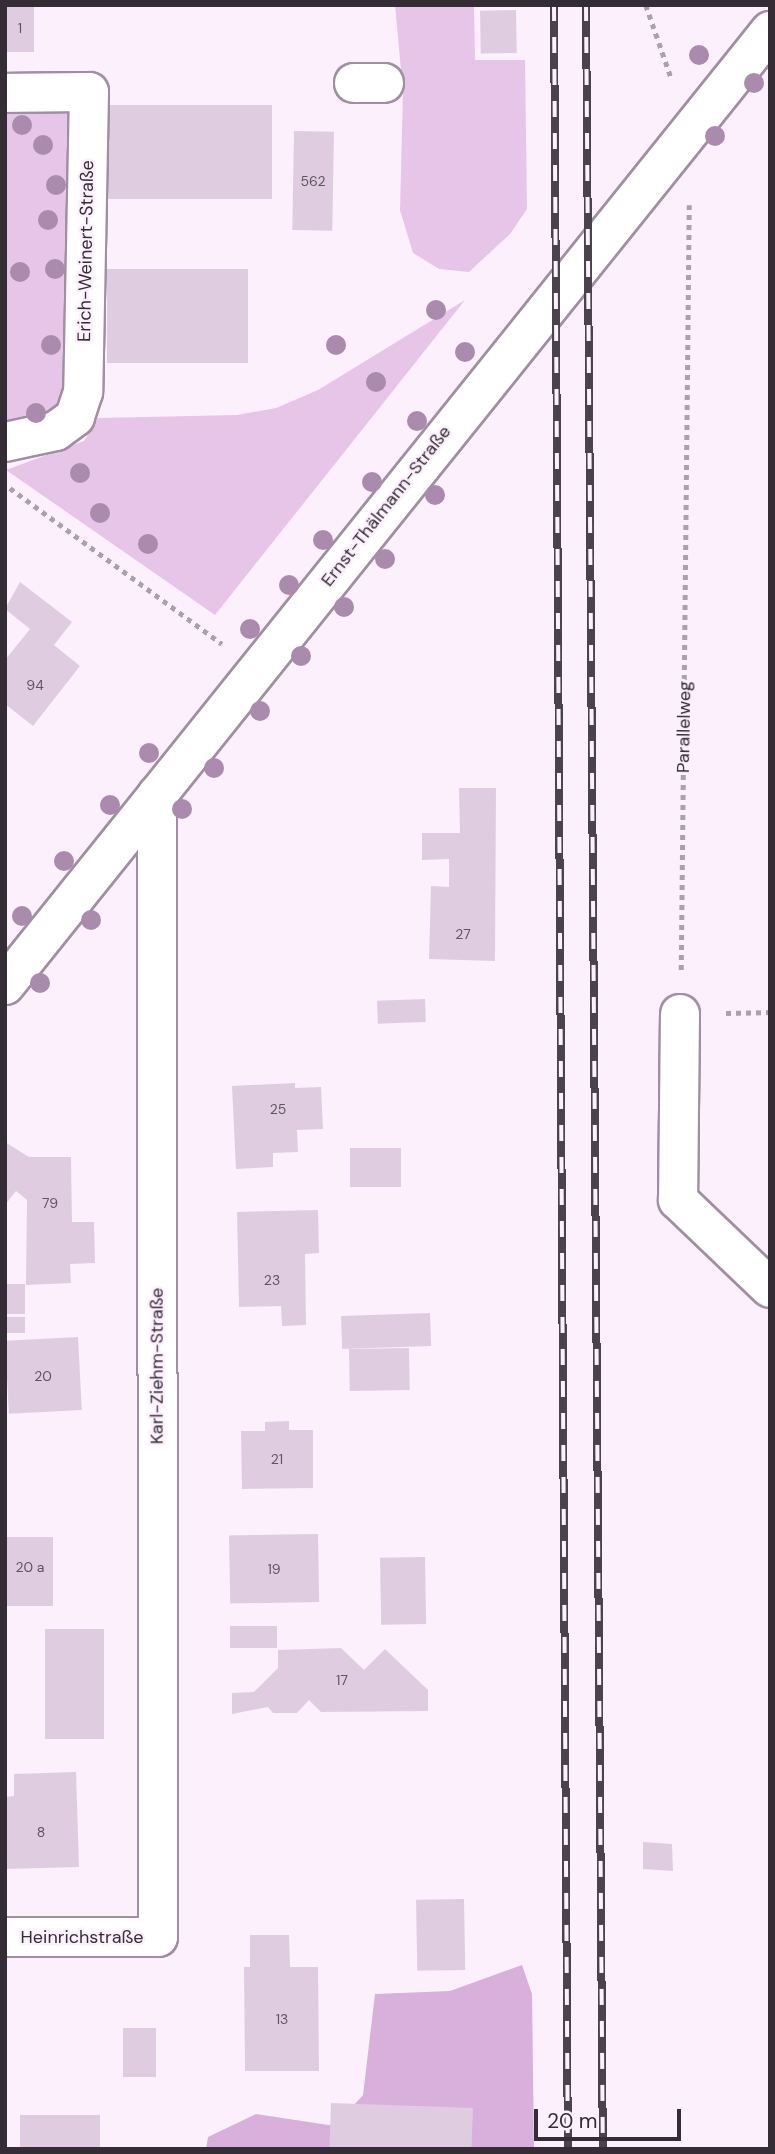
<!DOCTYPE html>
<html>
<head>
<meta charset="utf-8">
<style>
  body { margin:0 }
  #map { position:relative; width:775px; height:2154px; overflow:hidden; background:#fcf0fd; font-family:"DM Sans",sans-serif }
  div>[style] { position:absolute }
  .green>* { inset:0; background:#e7c5e9 }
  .forest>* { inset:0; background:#d8b0db }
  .building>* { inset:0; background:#e0cce1; transform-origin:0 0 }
  .path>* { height:4.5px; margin-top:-2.25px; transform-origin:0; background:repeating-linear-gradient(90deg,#aba1ac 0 5px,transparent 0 10px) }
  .roads { filter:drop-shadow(2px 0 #a08ea1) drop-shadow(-2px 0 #a08ea1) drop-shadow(0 2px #a08ea1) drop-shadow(0 -2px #a08ea1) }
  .minor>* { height:38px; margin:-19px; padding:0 19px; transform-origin:19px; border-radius:19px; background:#fff }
  .rail>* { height:8px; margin-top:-4px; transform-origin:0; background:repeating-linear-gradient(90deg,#fcf0fd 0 16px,#4a434b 0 32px); box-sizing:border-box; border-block:2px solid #4a434b }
  .trees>* { width:20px; height:20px; margin:-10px; border-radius:50%; background:#aa8aad }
  span { translate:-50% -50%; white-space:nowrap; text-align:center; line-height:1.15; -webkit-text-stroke:5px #fcf0fd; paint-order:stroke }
  .number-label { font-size:14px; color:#5f5560 }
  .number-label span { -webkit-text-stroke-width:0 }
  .street-label { font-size:18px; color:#342d35 }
  .frame { position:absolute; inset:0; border:7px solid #342d35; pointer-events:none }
  .scale { position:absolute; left:534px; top:2109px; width:147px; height:32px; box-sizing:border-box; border:4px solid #342d35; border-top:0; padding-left:9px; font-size:21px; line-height:24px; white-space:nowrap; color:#342d35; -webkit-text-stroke:5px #fcf0fd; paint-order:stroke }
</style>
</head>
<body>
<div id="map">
  <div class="green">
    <div style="clip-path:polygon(395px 5px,528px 5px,474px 7px,475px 60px,525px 60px,527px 209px,510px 234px,469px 272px,439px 269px,413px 253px,400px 210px,403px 92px)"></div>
    <div style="clip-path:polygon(5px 112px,70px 112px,68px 394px,50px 419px,5px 423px)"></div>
    <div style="clip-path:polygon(465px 300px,215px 615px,6px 470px,84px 441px,98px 418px,237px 415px,276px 408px,318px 390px)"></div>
  </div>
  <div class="forest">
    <div style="clip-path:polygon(522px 1965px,532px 1994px,534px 2149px,206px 2149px,208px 2137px,256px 2114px,335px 2126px,363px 2095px,375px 1994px,450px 1991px)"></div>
  </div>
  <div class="building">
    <div style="left:5px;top:5px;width:29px;height:47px"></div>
    <div style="left:516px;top:10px;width:43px;height:36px;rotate:89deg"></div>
    <div style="left:107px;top:105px;width:165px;height:94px"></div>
    <div style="left:294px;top:131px;width:40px;height:99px;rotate:1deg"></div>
    <div style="left:107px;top:269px;width:141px;height:94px"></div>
    <div style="clip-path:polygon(20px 582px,72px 622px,54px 645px,80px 666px,33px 726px,5px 704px,5px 660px,30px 629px,5px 609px)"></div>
    <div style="clip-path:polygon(459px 788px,496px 788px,495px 961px,429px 959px,431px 886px,449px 887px,449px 859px,422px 860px,422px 833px,460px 833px)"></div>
    <div style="left:425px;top:999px;width:23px;height:48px;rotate:88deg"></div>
    <div style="clip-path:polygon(295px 1083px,295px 1088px,321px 1087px,323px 1129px,297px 1130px,298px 1152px,273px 1153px,273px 1167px,236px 1169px,232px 1086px)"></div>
    <div style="clip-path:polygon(5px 1142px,29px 1157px,71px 1157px,72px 1222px,94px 1222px,95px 1263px,70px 1264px,71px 1283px,26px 1285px,27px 1200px,16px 1191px,5px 1205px)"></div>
    <div style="left:350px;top:1148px;width:51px;height:39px"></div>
    <div style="clip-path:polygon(318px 1210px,319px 1253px,305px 1254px,306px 1325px,282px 1326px,281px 1306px,239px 1307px,237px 1212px)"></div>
    <div style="left:5px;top:1284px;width:20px;height:30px"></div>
    <div style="left:430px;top:1313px;width:33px;height:89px;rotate:88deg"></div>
    <div style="left:5px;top:1317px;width:20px;height:16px"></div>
    <div style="left:78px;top:1337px;width:73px;height:73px;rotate:87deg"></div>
    <div style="left:409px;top:1348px;width:42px;height:60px;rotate:89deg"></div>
    <div style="clip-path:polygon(289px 1421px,289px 1430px,313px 1430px,313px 1488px,242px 1489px,241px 1431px,265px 1431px,265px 1422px)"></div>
    <div style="left:318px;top:1534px;width:68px;height:89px;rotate:89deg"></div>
    <div style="left:5px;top:1537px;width:48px;height:69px"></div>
    <div style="left:425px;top:1557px;width:67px;height:45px;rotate:89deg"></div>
    <div style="left:277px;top:1626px;width:22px;height:47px;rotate:90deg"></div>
    <div style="left:45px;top:1629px;width:59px;height:110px"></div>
    <div style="clip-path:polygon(341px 1648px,364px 1670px,385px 1649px,428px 1690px,428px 1711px,321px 1712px,309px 1700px,297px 1713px,273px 1713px,268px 1707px,232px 1714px,232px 1693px,254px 1692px,278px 1668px,278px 1650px)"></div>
    <div style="clip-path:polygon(76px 1772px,79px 1867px,5px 1869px,5px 1797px,14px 1796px,14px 1774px)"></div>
    <div style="clip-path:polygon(643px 1842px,672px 1844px,673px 1871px,643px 1869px)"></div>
    <div style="left:464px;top:1899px;width:71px;height:48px;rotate:89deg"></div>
    <div style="clip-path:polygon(250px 1935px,289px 1935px,290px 1967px,318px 1967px,319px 2071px,245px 2071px,244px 1967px,250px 1967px)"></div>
    <div style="left:156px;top:2028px;width:49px;height:33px;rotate:90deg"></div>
    <div style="left:331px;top:2103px;width:142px;height:46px;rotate:2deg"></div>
    <div style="left:20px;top:2115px;width:80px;height:34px"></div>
  </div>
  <div class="path">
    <div style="left:646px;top:5px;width:79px;rotate:70.9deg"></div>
    <div style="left:10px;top:488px;width:263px;rotate:36.3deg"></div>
    <div style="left:681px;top:970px;width:765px;rotate:-89.4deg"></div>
    <div style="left:726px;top:1013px;width:44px;rotate:-1.3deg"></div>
  </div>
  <div class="roads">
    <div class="minor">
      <div style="left:354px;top:83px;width:30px"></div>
      <div style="left:5px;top:93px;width:84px;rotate:-0.7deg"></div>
      <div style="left:89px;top:92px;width:300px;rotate:91.1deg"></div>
      <div style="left:83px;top:392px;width:26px;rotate:108deg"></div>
      <div style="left:75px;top:417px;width:24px;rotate:144deg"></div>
      <div style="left:56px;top:431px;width:52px;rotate:167.8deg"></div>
      <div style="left:5px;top:985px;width:1223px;rotate:-51.27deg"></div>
      <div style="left:680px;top:1014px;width:186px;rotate:90.6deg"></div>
      <div style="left:678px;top:1200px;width:127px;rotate:43.7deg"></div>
      <div style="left:5px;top:1937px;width:153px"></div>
      <div style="left:158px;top:1937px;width:1142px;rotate:-90.05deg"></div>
    </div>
  </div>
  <div class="rail">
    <div style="left:554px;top:5px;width:2144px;rotate:89.63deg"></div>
    <div style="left:586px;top:5px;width:2144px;rotate:89.55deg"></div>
  </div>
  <div class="trees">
    <div style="left:699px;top:55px"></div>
    <div style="left:754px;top:83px"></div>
    <div style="left:22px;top:125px"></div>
    <div style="left:715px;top:136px"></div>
    <div style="left:43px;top:145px"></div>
    <div style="left:56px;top:185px"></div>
    <div style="left:48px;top:220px"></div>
    <div style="left:55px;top:269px"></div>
    <div style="left:20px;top:272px"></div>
    <div style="left:436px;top:310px"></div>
    <div style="left:51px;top:345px"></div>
    <div style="left:336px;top:345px"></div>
    <div style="left:465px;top:352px"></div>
    <div style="left:376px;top:382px"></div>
    <div style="left:36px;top:413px"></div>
    <div style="left:417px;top:421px"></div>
    <div style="left:80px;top:473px"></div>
    <div style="left:372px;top:482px"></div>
    <div style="left:435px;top:495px"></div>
    <div style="left:100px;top:513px"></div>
    <div style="left:323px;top:540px"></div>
    <div style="left:148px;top:544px"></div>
    <div style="left:385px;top:559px"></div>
    <div style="left:289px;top:585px"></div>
    <div style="left:344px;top:607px"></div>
    <div style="left:250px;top:629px"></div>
    <div style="left:301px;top:656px"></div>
    <div style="left:260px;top:711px"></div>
    <div style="left:149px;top:753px"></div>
    <div style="left:214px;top:768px"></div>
    <div style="left:110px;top:805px"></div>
    <div style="left:182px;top:809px"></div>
    <div style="left:64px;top:861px"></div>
    <div style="left:22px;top:916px"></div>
    <div style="left:91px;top:920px"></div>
    <div style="left:40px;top:983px"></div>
  </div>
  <div class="number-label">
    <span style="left:20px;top:28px">1</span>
    <span style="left:313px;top:181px">562</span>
    <span style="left:35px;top:685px">94</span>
    <span style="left:463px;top:934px">27</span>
    <span style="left:278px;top:1109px">25</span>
    <span style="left:50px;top:1203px">79</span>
    <span style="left:272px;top:1280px">23</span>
    <span style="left:43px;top:1376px">20</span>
    <span style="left:277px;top:1459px">21</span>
    <span style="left:30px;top:1567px">20 a</span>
    <span style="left:274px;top:1569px">19</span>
    <span style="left:342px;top:1680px">17</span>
    <span style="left:41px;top:1832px">8</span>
    <span style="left:282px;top:2019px">13</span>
  </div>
  <div class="street-label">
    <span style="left:86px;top:251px;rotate:-89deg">Erich-Weinert-Straße</span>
    <span style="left:386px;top:506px;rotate:-52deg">Ernst-Thälmann-Straße</span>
    <span style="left:684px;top:727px;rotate:-89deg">Parallelweg</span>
    <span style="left:157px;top:1366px;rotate:-90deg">Karl-Ziehm-Straße</span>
    <span style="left:82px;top:1937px">Heinrichstraße</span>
  </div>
  <div class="frame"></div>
  <div class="scale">20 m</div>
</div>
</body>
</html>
